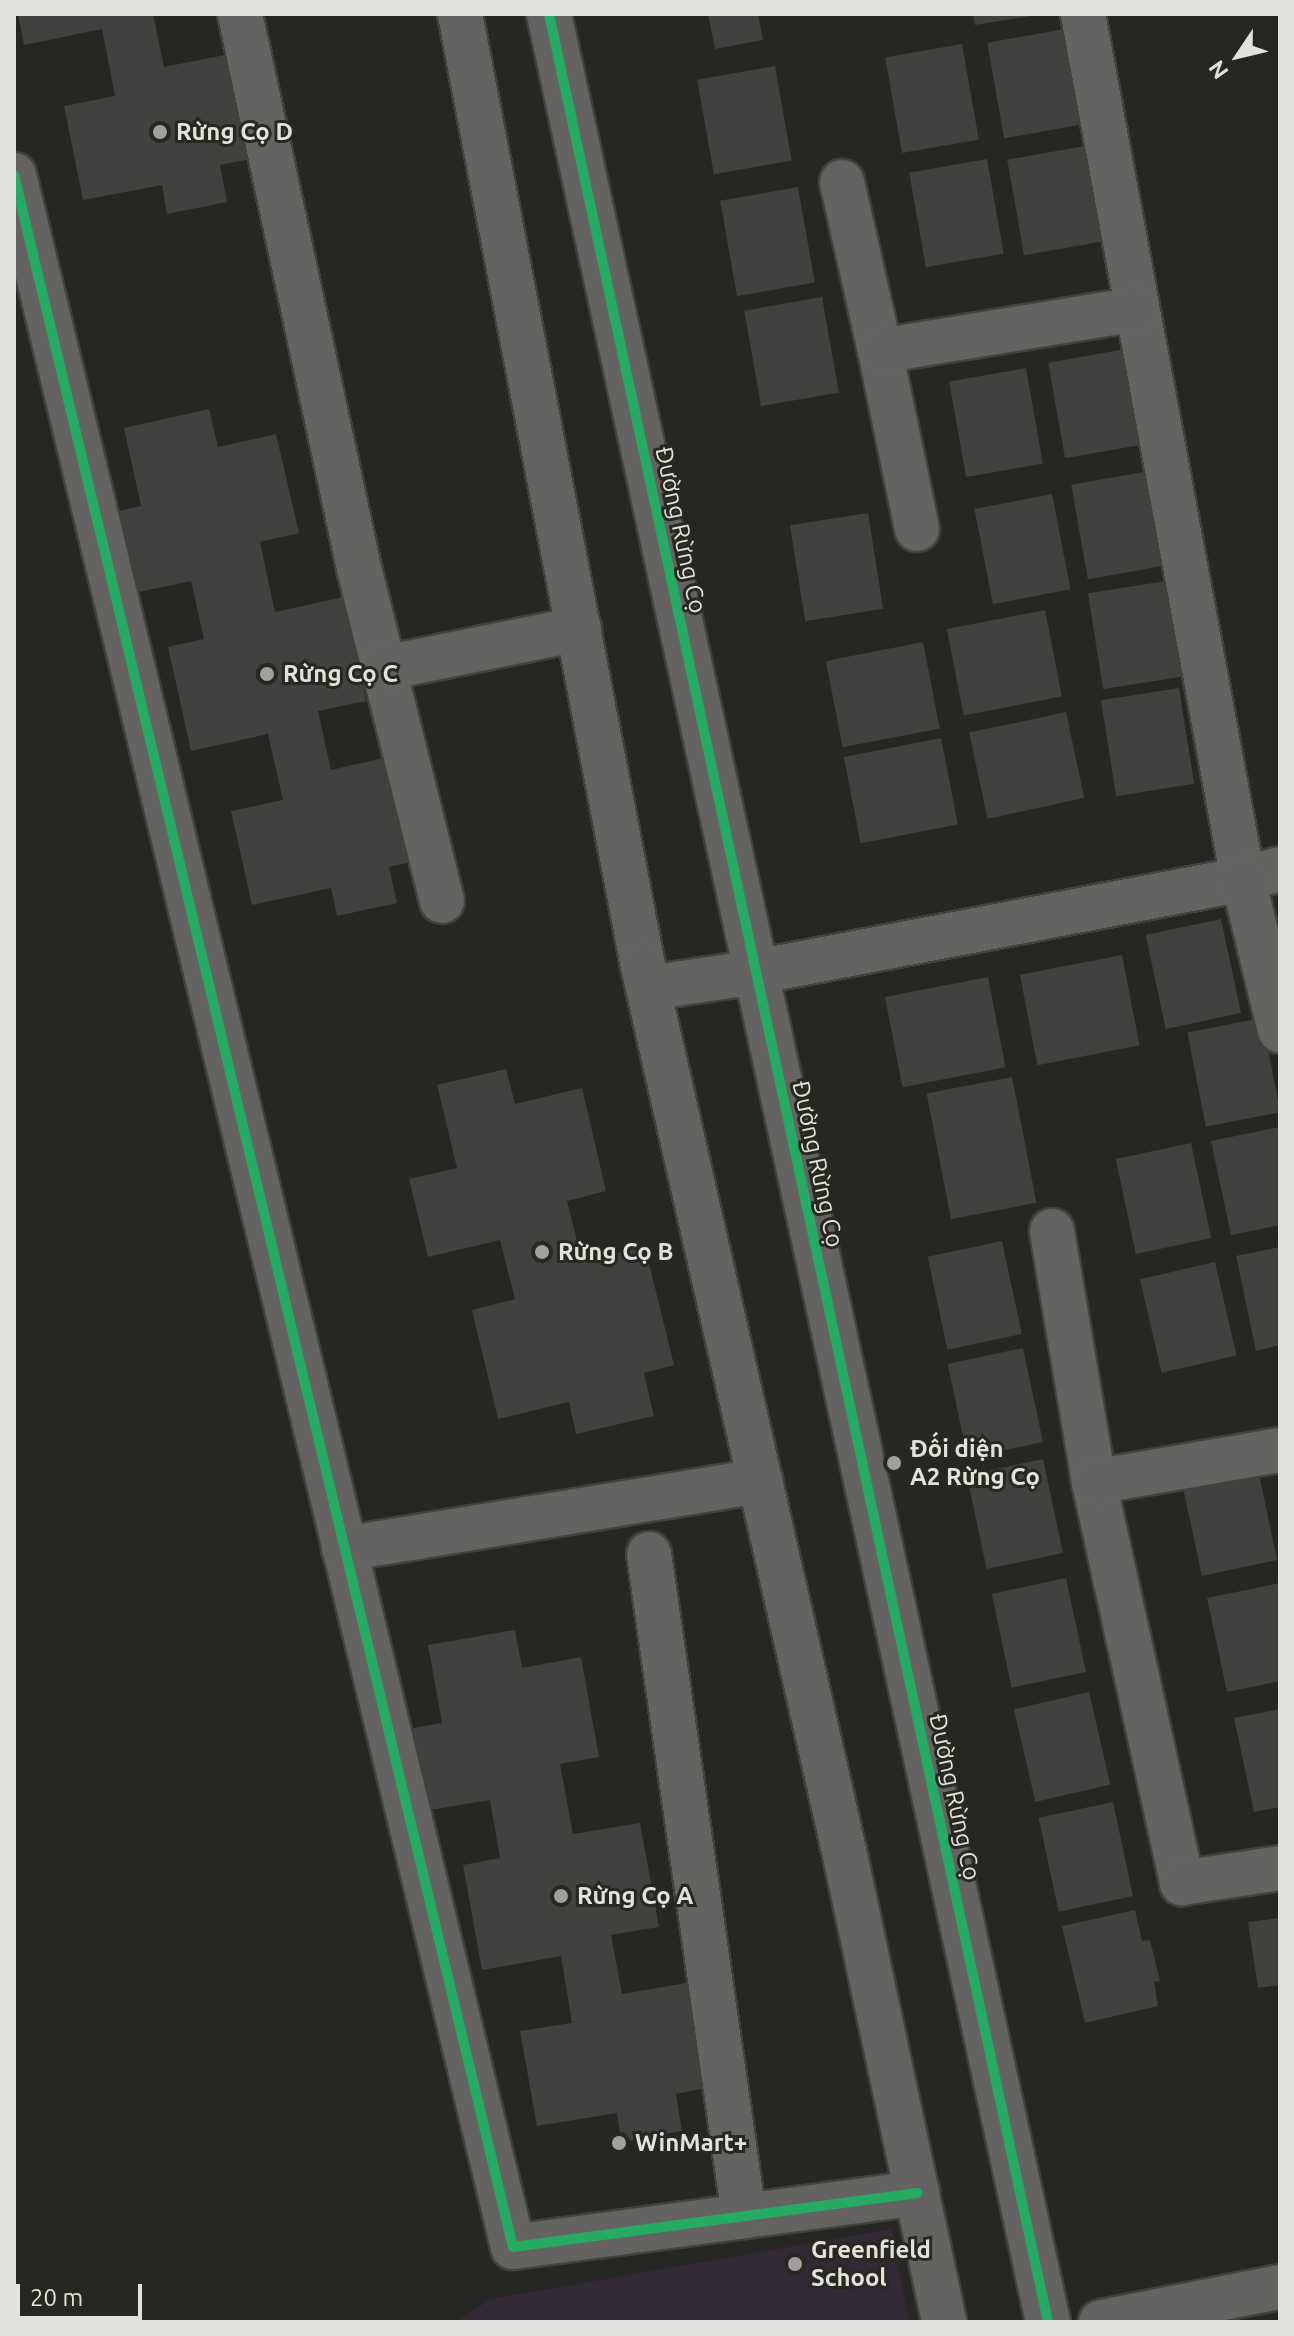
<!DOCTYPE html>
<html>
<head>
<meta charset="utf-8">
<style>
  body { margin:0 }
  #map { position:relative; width:1294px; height:2336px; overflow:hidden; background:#262622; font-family:Ubuntu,sans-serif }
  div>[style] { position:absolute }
  .education>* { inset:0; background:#322936 }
  .building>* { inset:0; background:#424140; transform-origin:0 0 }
  .roads { filter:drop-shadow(2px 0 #41413e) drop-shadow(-2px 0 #41413e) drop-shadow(0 2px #41413e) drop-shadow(0 -2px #41413e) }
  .minor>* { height:44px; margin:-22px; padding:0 22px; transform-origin:22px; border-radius:22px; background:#646361 }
  .tertiary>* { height:44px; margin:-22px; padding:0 22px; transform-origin:22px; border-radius:22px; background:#646361 }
  .cycleway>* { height:10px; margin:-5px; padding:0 5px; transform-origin:5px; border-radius:5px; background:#26ab63 }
  .dots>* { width:22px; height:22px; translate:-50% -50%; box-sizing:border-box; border:4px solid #282720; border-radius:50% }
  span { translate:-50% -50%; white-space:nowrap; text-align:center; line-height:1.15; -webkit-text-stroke:6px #282720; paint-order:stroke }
  .poi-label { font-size:24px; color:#e3e1dd; font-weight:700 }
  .left { translate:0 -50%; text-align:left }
  .street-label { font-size:24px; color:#e3e1dd }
  .frame { position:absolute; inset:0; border:16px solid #e3e1dd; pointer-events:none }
  .north { position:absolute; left:1198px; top:16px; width:80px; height:80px; -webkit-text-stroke:6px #282720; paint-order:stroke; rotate:235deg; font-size:22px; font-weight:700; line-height:32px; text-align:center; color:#e3e1dd }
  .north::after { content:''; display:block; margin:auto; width:28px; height:36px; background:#e3e1dd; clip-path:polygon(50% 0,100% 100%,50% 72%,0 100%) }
  .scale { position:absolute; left:16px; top:2284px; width:126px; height:36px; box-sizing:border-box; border:4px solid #e3e1dd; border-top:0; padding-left:10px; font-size:24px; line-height:28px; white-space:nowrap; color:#e3e1dd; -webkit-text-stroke:6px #282720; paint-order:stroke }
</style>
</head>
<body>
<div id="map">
  <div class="education">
    <div style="clip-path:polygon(892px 2229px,909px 2322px,456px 2322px,491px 2299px)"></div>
  </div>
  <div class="building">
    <div style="clip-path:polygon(18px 14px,153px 14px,164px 67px,235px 53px,256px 158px,220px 165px,227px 202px,167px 214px,162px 185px,83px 200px,64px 106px,115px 96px,102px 29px,24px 45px)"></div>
    <div style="clip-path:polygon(708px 14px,758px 14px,763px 40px,715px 49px)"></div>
    <div style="clip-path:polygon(973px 14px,1030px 14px,1031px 16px,975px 25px)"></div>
    <div style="left:1065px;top:29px;width:97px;height:79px;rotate:80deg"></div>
    <div style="left:962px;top:44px;width:97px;height:78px;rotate:80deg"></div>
    <div style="left:775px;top:66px;width:96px;height:79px;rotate:80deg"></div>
    <div style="left:1085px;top:146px;width:97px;height:79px;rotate:80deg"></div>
    <div style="left:987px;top:159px;width:96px;height:79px;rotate:80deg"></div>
    <div style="left:798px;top:187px;width:97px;height:79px;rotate:80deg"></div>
    <div style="left:822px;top:297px;width:97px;height:79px;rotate:80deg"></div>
    <div style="left:1126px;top:349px;width:97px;height:79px;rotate:80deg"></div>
    <div style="left:1026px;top:368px;width:97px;height:78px;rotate:80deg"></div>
    <div style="clip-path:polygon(209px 409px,218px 447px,276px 434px,299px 533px,260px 542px,275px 612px,343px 597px,366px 701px,318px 711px,331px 770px,401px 754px,424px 859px,389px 867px,397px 903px,337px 916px,331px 888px,252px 905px,231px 811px,283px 800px,268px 734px,191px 751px,168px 647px,204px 639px,191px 581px,120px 596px,102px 515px,141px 506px,124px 428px)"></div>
    <div style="left:1149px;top:471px;width:96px;height:79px;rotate:80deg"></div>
    <div style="left:1052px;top:494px;width:97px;height:79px;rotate:79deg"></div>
    <div style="left:868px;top:513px;width:97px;height:79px;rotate:81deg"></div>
    <div style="left:1166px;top:581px;width:97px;height:79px;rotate:81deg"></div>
    <div style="left:1045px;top:610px;width:88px;height:100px;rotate:79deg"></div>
    <div style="left:923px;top:642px;width:88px;height:99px;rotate:79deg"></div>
    <div style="left:1179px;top:688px;width:97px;height:79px;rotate:81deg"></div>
    <div style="left:1066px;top:712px;width:88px;height:99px;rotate:78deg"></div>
    <div style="left:941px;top:738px;width:88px;height:99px;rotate:79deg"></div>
    <div style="left:1221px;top:919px;width:96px;height:77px;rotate:78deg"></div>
    <div style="left:1122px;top:955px;width:92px;height:104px;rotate:79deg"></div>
    <div style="left:988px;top:977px;width:92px;height:105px;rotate:79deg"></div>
    <div style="left:1262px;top:1018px;width:96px;height:76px;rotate:79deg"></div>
    <div style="clip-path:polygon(506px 1069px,515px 1104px,582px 1088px,606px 1191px,567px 1201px,582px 1261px,645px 1247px,674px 1365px,644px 1373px,654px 1416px,576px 1434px,569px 1402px,498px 1419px,472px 1310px,515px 1299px,500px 1240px,428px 1257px,409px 1179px,457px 1168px,437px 1085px)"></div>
    <div style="left:1012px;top:1077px;width:128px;height:87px;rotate:79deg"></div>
    <div style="clip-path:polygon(1280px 1127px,1280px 1225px,1231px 1235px,1211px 1141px)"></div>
    <div style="left:1191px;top:1143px;width:97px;height:77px;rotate:78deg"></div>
    <div style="left:1002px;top:1241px;width:95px;height:76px;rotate:78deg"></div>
    <div style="clip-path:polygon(1280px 1247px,1280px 1345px,1256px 1351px,1236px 1256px)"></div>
    <div style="left:1215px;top:1262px;width:96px;height:77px;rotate:77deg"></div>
    <div style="left:1023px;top:1348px;width:96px;height:77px;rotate:78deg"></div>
    <div style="left:1043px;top:1459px;width:96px;height:78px;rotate:78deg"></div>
    <div style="left:1257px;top:1465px;width:97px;height:77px;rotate:78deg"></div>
    <div style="left:1066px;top:1578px;width:96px;height:76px;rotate:78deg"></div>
    <div style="clip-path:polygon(1280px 1583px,1280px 1681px,1227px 1692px,1207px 1598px)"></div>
    <div style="clip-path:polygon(515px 1630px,522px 1668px,581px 1657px,599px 1757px,560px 1764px,573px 1834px,640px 1823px,659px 1927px,611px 1935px,622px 1994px,692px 1982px,711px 2087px,676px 2094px,682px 2131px,621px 2142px,617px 2113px,537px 2126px,520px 2031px,572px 2023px,561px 1956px,482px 1970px,463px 1865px,500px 1858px,490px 1800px,418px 1812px,403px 1730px,442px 1723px,428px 1645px)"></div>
    <div style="left:1089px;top:1692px;width:95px;height:77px;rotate:77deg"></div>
    <div style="clip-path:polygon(1280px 1709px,1280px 1807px,1254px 1812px,1234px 1718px)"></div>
    <div style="left:1113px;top:1802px;width:96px;height:76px;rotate:78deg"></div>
    <div style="clip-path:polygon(1135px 1910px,1142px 1941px,1150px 1940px,1160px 1981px,1154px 1982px,1158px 2006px,1085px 2023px,1062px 1926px)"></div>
    <div style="clip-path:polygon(1280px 1918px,1280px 1985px,1258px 1988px,1248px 1922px)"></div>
  </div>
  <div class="roads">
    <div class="minor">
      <div style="left:240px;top:14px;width:567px;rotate:77.88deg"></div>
      <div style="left:359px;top:568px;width:343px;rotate:76deg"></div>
      <div style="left:1083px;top:14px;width:880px;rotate:79.52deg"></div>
      <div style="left:1243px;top:879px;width:38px;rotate:-15deg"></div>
      <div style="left:14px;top:175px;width:2131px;rotate:76.46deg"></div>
      <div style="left:513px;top:2247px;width:408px;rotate:-7.6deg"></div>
      <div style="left:842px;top:182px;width:173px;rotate:77.3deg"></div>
      <div style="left:917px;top:529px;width:182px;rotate:-101.7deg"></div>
      <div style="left:880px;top:351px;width:260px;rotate:-9.3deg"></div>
      <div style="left:384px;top:668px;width:199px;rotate:-11.3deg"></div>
      <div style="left:649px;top:988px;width:108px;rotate:-8.5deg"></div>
      <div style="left:756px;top:972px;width:496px;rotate:-10.8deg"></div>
      <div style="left:1243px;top:879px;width:156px;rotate:76.3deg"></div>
      <div style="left:1052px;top:1231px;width:254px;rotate:80.5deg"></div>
      <div style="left:1094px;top:1482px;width:411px;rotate:77.6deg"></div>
      <div style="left:1182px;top:1883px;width:99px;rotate:-8.7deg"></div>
      <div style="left:1094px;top:1482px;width:189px;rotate:-9.8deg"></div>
      <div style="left:344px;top:1549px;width:422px;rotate:-9.3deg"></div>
      <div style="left:649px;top:1554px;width:669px;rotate:81.83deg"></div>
      <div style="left:1101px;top:2322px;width:182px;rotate:-11.1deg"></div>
    </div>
    <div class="tertiary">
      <div style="left:460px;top:14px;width:969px;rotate:79.12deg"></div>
      <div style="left:643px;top:966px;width:912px;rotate:77.2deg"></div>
      <div style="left:845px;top:1855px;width:477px;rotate:78deg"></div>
      <div style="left:549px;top:14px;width:2361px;rotate:77.8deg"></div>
    </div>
  </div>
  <div class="cycleway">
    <div style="left:549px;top:14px;width:2361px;rotate:77.8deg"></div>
    <div style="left:14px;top:175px;width:2131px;rotate:76.46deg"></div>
    <div style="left:513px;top:2247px;width:408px;rotate:-7.6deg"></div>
  </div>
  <div class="dots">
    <div style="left:160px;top:132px;background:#a1a09c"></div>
    <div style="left:267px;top:674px;background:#a1a09c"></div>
    <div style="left:542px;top:1252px;background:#a1a09c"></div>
    <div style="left:894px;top:1463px;background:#a1a09c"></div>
    <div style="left:561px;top:1896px;background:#a1a09c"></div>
    <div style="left:619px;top:2143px;background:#a1a09c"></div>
    <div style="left:795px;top:2264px;background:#a1a09c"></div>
  </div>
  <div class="poi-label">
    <span class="left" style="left:176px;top:132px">Rừng Cọ D</span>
    <span class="left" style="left:283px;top:674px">Rừng Cọ C</span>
    <span class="left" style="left:558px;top:1252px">Rừng Cọ B</span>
    <span class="left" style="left:910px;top:1463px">Đối diện<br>A2 Rừng Cọ</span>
    <span class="left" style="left:577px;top:1896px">Rừng Cọ A</span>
    <span class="left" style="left:635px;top:2143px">WinMart+</span>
    <span class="left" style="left:811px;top:2264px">Greenfield<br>School</span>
  </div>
  <div class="street-label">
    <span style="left:681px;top:530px;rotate:78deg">Đường Rừng Cọ</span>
    <span style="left:818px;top:1164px;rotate:78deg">Đường Rừng Cọ</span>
    <span style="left:955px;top:1797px;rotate:78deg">Đường Rừng Cọ</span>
  </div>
  <div class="frame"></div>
  <div class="north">N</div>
  <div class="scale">20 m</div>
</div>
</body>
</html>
